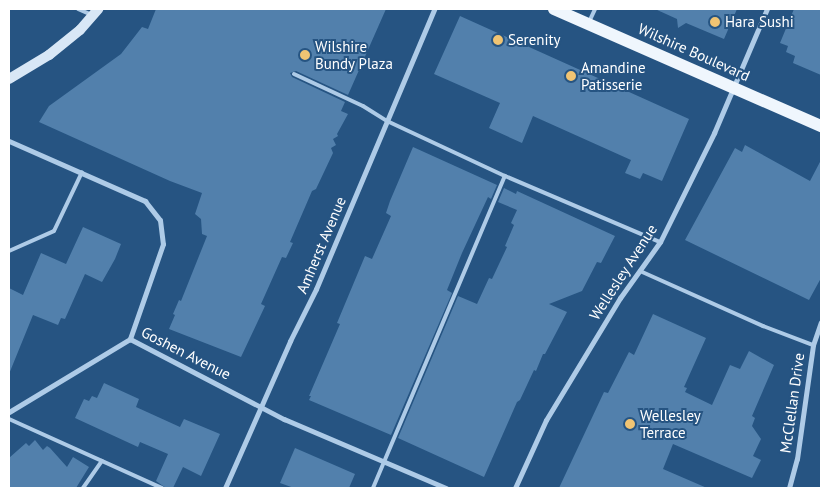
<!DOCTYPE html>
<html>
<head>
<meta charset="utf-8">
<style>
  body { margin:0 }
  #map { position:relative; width:830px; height:497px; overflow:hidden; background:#265482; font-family:"PT Sans",sans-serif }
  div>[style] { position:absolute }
  .building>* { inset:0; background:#5280ac }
  .lane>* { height:4px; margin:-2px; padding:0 2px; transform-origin:2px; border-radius:2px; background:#aecbe7 }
  .street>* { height:5px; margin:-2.5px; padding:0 2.5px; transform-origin:2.5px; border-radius:2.5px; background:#aecbe7 }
  .secondary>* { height:10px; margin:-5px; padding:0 5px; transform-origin:5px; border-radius:5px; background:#d8e7f6 }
  .primary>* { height:12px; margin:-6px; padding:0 6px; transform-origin:6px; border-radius:6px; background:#eff6fd }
  .dots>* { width:14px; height:14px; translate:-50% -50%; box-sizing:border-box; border:2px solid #265482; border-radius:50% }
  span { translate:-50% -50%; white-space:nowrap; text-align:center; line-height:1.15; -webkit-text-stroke:4px #265482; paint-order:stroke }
  .poi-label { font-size:15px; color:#fff }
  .left { translate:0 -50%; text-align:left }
  .street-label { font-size:15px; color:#fff }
  .frame { position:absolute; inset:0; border:10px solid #fff; pointer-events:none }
</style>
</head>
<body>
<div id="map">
  <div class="building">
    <div style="clip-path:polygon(156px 9px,386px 9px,348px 95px,296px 71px,290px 73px,292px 77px,345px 102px,341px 111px,348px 114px,337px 134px,338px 136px,333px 139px,336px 145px,331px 148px,333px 153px,316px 189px,312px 191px,290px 242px,293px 243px,286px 258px,282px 257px,261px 304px,265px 306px,241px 357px,169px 329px,175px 315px,173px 314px,179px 300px,181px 301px,207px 236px,202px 234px,201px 219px,195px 214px,202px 193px,170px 181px,39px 122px,49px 106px,121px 54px,142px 27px,148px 29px)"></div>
    <div style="clip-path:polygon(655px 9px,737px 9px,724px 39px,686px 23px,678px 28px,677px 19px)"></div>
    <div style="clip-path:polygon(794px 9px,821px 9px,821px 75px,793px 63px,795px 56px,786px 52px,788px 46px,780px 43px)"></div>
    <div style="clip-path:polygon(460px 16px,689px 119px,662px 181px,643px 173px,640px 179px,625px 173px,631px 160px,533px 116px,522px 143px,489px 128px,500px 103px,434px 74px)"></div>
    <div style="clip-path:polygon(745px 145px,810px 181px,821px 160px,821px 278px,809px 300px,685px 240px,735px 148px,742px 152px)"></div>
    <div style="clip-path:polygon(413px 147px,497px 185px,491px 199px,488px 197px,462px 253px,447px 290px,452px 293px,391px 435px,309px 400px,311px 396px,309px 396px,340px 324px,337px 323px,365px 256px,372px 259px,391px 216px,386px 213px,390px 201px)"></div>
    <div style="clip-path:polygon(504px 188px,516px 194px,517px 191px,615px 236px,601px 263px,597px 262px,582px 291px,549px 304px,567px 312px,545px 354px,543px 354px,536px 371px,534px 370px,520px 400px,517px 402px,484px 477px,398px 438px,458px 296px,477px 304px,489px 278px,492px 279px,507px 247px,505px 246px,514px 225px,511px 223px,517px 210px,498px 202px)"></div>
    <div style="clip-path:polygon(83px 227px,121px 244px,115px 259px,102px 282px,85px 274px,65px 319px,61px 318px,58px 325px,33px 315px,9px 374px,9px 288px,23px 295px,41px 253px,66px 264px)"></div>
    <div style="clip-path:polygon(653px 314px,706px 338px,684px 387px,687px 388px,685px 392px,712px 405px,730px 365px,740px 369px,749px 351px,774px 365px,752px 416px,755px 418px,752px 426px,761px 439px,753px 456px,761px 460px,752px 478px,673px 444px,663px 469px,707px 488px,559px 488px,604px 392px,608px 393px,629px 352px,634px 355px)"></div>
    <div style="clip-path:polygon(104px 383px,139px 399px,136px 407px,180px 427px,184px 419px,220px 434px,201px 476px,183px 467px,173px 488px,166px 488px,156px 481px,168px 454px,140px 442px,138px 447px,75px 418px,84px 399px,89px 401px,92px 396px,97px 398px)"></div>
    <div style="clip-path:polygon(35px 440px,43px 450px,47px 446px,50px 448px,67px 467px,73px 457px,89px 467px,76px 488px,9px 488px,9px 458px,26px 443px,29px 446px)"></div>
    <div style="clip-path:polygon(295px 448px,355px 474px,349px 488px,294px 488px,280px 483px)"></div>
  </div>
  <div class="lane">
    <div style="left:78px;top:9px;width:15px;rotate:23deg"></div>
    <div style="left:589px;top:22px;width:14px;rotate:-65deg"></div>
    <div style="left:294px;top:74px;width:76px;rotate:24.9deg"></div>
    <div style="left:363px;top:106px;width:28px;rotate:32deg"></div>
    <div style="left:387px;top:121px;width:130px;rotate:25deg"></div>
    <div style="left:505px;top:176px;width:168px;rotate:23.1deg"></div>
    <div style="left:9px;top:251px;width:49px;rotate:-24deg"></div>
    <div style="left:54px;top:231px;width:65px;rotate:-64.6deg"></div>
    <div style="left:640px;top:271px;width:135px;rotate:24.1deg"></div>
    <div style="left:763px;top:326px;width:53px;rotate:20.8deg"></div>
    <div style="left:9px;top:419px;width:168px;rotate:24.3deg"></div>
    <div style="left:83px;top:488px;width:33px;rotate:-55deg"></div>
    <div style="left:373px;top:488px;width:339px;rotate:-67.1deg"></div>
  </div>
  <div class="street">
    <div style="left:9px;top:141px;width:149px;rotate:23.8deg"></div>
    <div style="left:145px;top:201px;width:24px;rotate:52deg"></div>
    <div style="left:160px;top:220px;width:24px;rotate:83deg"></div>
    <div style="left:163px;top:244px;width:101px;rotate:109.2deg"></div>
    <div style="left:130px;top:339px;width:174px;rotate:27.5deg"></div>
    <div style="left:284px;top:419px;width:176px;rotate:23.1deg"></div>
    <div style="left:9px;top:412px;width:141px;rotate:-31.1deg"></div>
    <div style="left:225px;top:488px;width:161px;rotate:-66.1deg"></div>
    <div style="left:290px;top:341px;width:58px;rotate:-63.4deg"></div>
    <div style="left:316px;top:289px;width:304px;rotate:-67.1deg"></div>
    <div style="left:515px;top:488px;width:75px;rotate:-65.5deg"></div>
    <div style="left:546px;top:420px;width:143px;rotate:-58.8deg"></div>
    <div style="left:620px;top:298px;width:69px;rotate:-54.5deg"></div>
    <div style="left:660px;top:242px;width:122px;rotate:-63.6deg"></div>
    <div style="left:714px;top:133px;width:135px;rotate:-66.9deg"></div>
    <div style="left:789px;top:488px;width:30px;rotate:-75deg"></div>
    <div style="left:797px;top:459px;width:115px;rotate:-82deg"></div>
    <div style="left:813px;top:345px;width:24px;rotate:-71deg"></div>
  </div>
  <div class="secondary">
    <div style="left:9px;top:79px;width:47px;rotate:-31deg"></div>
    <div style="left:49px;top:55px;width:40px;rotate:-39deg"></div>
    <div style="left:80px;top:30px;width:28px;rotate:-49deg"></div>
  </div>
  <div class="primary">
    <div style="left:554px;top:9px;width:292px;rotate:23.7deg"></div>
  </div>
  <div class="dots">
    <div style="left:715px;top:22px;background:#f0c473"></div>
    <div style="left:498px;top:40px;background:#f0c473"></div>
    <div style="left:305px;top:55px;background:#f0c473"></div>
    <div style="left:571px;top:76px;background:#f0c473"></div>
    <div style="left:630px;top:424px;background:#f0c473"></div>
  </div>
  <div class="poi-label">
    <span class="left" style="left:725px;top:22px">Hara Sushi</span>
    <span class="left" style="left:508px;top:40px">Serenity</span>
    <span class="left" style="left:315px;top:55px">Wilshire<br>Bundy Plaza</span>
    <span class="left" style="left:581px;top:76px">Amandine<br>Patisserie</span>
    <span class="left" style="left:640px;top:424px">Wellesley<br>Terrace</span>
  </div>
  <div class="street-label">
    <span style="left:694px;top:52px;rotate:24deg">Wilshire Boulevard</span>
    <span style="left:321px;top:245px;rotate:-67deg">Amherst Avenue</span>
    <span style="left:623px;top:272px;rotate:-57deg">Wellesley Avenue</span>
    <span style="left:186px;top:353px;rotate:27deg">Goshen Avenue</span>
    <span style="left:792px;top:403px;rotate:-82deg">McClellan Drive</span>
  </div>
  <div class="frame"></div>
</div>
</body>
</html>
